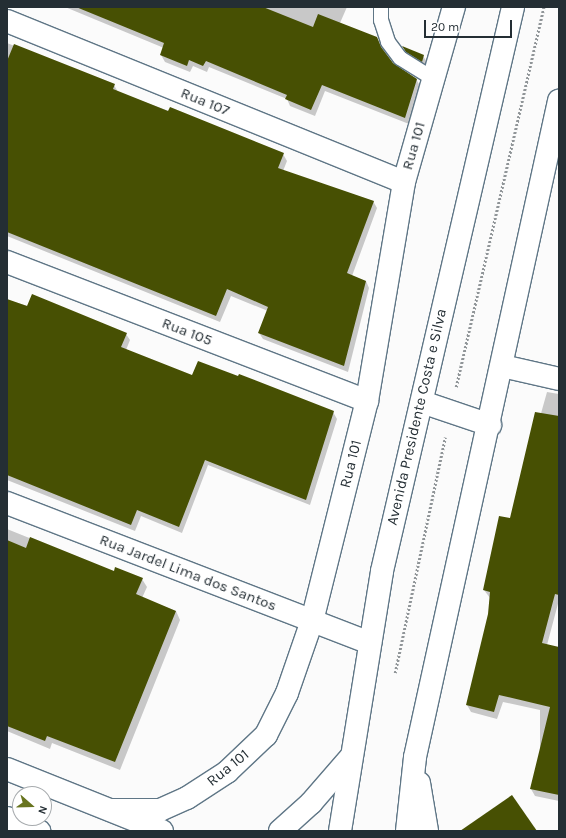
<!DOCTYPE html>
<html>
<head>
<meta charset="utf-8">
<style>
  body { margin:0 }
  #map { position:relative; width:566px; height:838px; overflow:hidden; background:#fbfbfb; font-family:Karla,sans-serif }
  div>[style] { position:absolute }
  .shadow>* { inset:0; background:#0003 }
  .building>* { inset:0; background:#475003 }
  .path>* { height:2.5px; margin-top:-1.25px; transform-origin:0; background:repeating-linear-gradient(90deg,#909598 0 2px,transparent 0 4px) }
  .roads { filter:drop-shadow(1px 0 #5f7686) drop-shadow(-1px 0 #5f7686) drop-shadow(0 1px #5f7686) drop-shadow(0 -1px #5f7686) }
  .service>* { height:14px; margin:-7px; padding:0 7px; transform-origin:7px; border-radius:7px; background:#fff }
  .minor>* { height:22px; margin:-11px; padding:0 11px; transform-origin:11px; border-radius:11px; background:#fff }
  .secondary>* { height:22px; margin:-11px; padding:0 11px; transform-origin:11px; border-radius:11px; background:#fff }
  .primary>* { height:22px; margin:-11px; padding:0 11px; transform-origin:11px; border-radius:11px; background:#fff }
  span { translate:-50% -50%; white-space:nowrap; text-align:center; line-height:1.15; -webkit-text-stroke:4px #fff; paint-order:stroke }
  .street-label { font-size:15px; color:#242e34 }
  .frame { position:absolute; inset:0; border:8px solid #242e34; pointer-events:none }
  .north { position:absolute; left:12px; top:786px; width:40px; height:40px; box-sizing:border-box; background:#fff; border:1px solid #a7abae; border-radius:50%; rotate:110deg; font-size:11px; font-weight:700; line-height:16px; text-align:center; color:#242e34 }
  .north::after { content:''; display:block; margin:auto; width:14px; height:18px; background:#68741f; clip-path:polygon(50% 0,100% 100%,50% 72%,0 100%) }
  .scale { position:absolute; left:424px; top:20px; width:88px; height:18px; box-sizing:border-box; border:2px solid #242e34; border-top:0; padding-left:5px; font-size:12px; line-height:14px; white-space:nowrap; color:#242e34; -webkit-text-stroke:3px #fff; paint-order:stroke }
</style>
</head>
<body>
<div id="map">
  <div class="shadow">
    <div style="clip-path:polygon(65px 7px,347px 7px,340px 23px,377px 38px,393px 64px,416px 79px,420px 86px,409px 124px,325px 91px,315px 116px,290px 106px,287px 99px,209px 67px,207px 72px,193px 66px,190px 72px,165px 62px,161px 55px,164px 48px)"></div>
    <div style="clip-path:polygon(7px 43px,114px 85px,118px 92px,283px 154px,287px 161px,283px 171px,373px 201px,377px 208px,352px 276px,366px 281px,369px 288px,348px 372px,263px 339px,259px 333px,268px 311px,231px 296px,220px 322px,7px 236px)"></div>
    <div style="clip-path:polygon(404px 48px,423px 56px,429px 65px,427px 70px,408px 56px)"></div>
    <div style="clip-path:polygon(7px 300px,126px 334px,130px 340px,126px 350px,193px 377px,333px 412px,337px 419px,310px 505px,208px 465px,182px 533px,141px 516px,135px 531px,7px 480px)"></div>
    <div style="clip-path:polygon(547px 392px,559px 394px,559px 600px,547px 645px,559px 648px,559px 801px,535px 796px,531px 789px,540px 753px,540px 710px,503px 702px,497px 719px,471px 712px,467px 705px,489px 614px,490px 598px,484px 590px,500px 518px,511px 520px)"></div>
    <div style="clip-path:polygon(7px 529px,114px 572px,142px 579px,147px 587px,142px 598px,176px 611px,180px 620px,120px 770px,52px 743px,50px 749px,7px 731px)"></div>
  </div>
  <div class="building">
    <div style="clip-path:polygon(76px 7px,263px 7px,313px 27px,318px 14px,377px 37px,381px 47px,393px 63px,417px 79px,405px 118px,322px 85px,311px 110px,285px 99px,287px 95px,206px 61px,203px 66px,189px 60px,187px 66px,160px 55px,164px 43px)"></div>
    <div style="clip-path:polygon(14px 44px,115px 84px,113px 89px,168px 111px,170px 107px,284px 153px,278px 168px,374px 201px,347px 273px,366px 281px,344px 366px,258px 333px,268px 307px,227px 289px,216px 316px,7px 232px,7px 61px)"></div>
    <div style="clip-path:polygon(402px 46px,424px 55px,422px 62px,406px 52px)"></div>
    <div style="clip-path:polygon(32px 294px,127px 333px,121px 347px,192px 375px,198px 361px,238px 376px,239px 374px,334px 411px,306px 500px,205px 460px,179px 527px,137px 510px,131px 525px,7px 475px,7px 299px,27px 306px)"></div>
    <div style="clip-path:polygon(535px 412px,559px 416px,559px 595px,555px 594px,542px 643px,559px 647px,559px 795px,530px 789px,550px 707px,499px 695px,494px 712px,466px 705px,488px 614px,490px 592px,483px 590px,499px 516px,510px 518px)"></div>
    <div style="clip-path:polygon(30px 537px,114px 571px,115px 567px,143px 578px,136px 594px,176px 611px,115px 762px,47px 736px,45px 741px,7px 726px,7px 540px,26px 548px)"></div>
    <div style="clip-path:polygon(512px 795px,537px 831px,460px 831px)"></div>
  </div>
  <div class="path">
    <div style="left:456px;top:387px;width:390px;rotate:-77deg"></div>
    <div style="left:395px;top:673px;width:241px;rotate:-78deg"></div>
  </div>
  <div class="roads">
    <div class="service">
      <div style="left:381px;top:7px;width:13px;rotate:90deg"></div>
      <div style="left:381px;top:20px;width:23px;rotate:72deg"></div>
      <div style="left:388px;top:42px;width:20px;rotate:53deg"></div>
      <div style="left:400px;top:58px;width:39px;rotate:32deg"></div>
    </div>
    <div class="minor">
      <div style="left:7px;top:21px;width:428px;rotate:22.1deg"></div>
      <div style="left:7px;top:262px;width:386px;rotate:21.1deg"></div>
      <div style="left:502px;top:366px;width:58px;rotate:12.8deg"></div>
      <div style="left:7px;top:503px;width:389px;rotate:21.1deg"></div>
      <div style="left:111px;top:810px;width:49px"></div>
      <div style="left:160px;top:810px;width:30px;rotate:-24deg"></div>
      <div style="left:187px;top:798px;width:48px;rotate:-33deg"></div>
      <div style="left:227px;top:772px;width:54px;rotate:-43.5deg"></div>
      <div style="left:266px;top:735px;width:47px;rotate:-63.4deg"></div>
      <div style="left:287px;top:693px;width:76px;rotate:-70.9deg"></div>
      <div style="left:312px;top:621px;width:227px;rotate:-76deg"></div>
      <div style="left:367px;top:401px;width:222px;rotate:-80.4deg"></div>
      <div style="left:404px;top:182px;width:182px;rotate:-74.1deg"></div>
    </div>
    <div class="secondary">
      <div style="left:7px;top:769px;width:167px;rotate:21.8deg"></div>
      <div style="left:7px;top:818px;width:35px;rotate:22deg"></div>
    </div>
    <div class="primary">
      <div style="left:422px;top:402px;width:72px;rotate:18.7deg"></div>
      <div style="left:419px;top:783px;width:49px;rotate:80.5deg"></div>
      <div style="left:280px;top:831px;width:42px;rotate:-42.1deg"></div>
      <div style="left:311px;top:803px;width:60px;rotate:-49.1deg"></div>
      <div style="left:340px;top:831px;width:263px;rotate:-80.8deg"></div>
      <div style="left:382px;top:571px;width:579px;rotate:-76.92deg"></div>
      <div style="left:407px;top:831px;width:74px;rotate:-83.8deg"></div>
      <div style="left:415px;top:757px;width:672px;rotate:-77.62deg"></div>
    </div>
  </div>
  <div class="street-label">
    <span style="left:205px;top:102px;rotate:22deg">Rua 107</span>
    <span style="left:414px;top:146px;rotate:-74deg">Rua 101</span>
    <span style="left:187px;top:332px;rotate:21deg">Rua 105</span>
    <span style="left:417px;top:417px;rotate:-77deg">Avenida Presidente Costa e Silva</span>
    <span style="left:351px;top:464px;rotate:-76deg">Rua 101</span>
    <span style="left:188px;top:573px;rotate:21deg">Rua Jardel Lima dos Santos</span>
    <span style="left:228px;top:768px;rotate:-39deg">Rua 101</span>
  </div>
  <div class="frame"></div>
  <div class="north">N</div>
  <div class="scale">20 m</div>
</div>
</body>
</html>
